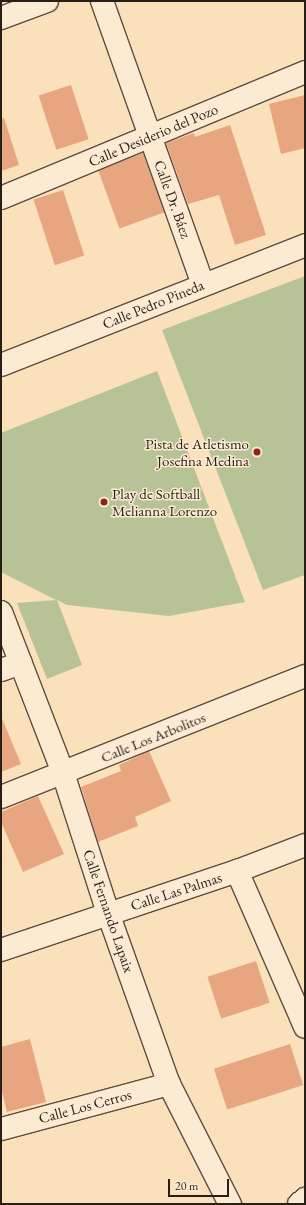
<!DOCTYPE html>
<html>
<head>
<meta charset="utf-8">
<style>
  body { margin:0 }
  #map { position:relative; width:306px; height:1205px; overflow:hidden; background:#fae0bb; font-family:"EB Garamond",serif }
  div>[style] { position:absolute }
  .green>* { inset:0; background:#b7c396 }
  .building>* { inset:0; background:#e7a680; transform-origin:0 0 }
  .roads { filter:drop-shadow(1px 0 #5c4e3f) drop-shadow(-1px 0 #5c4e3f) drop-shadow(0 1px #5c4e3f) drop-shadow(0 -1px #5c4e3f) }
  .minor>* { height:22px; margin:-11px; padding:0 11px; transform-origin:11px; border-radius:11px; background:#fcebd3 }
  .dots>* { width:11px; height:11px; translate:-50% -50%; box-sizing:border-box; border:2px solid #fcebd3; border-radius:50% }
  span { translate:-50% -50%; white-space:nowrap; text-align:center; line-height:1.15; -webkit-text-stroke:3px #fcebd3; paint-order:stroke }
  .street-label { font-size:15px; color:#271e16 }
  .poi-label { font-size:15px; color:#271e16 }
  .right { translate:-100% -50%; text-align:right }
  .left { translate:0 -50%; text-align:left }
  .frame { position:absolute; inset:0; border:2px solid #271e16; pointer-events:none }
  .scale { position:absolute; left:168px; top:1179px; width:61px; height:18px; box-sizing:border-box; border:2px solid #271e16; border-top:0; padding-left:5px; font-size:12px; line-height:14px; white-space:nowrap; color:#271e16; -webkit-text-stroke:3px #fcebd3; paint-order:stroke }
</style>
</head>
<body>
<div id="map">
  <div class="green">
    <div style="clip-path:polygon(305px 276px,305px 575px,263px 590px,162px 330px)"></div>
    <div style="clip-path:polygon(157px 371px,245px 602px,169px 616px,67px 605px,57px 600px,82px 665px,47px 679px,17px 603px,56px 600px,1px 572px,1px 433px)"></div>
  </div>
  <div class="building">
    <div style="left:71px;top:85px;width:57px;height:34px;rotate:72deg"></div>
    <div style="clip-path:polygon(305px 95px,305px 148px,281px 154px,269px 104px)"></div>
    <div style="clip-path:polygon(4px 118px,19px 165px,1px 171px,1px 119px)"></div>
    <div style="clip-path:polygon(230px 125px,266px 235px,235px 245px,219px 195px,188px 204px,166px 143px,194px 133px,195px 137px)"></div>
    <div style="left:143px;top:153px;width:63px;height:48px;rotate:70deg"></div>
    <div style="left:63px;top:190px;width:69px;height:31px;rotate:72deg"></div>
    <div style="clip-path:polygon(1px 716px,21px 764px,1px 772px)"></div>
    <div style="clip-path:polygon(149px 751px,171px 801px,135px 817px,138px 826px,98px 842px,81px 787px,121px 771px,119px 765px)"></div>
    <div style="clip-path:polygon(38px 796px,64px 854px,23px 872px,1px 822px,1px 812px)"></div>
    <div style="left:256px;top:961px;width:44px;height:51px;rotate:72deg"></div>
    <div style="clip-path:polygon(30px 1039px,46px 1102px,7px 1112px,1px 1087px,1px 1047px)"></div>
    <div style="left:290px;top:1044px;width:43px;height:80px;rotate:72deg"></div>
  </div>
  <div class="roads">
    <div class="minor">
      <div style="left:102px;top:1px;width:300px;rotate:70.4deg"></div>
      <div style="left:1px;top:18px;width:49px;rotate:-20.3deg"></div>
      <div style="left:1px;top:198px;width:329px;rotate:-22.5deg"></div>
      <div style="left:1px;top:365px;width:327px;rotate:-21.5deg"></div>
      <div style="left:1px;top:612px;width:173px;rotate:68.9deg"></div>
      <div style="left:63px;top:773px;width:147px;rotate:72.2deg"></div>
      <div style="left:108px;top:913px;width:182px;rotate:70.4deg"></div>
      <div style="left:169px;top:1084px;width:135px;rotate:63.1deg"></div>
      <div style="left:1px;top:670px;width:21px;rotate:-19deg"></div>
      <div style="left:1px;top:797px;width:327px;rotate:-21.7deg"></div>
      <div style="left:237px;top:871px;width:170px;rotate:66.4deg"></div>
      <div style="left:1px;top:950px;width:249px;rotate:-18.5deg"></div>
      <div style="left:237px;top:871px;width:73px;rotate:-20.9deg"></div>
      <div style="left:1px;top:1129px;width:174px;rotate:-15deg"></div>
      <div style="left:299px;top:1204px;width:8px;rotate:-40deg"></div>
    </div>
  </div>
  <div class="dots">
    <div style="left:257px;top:452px;background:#8f2418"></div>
    <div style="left:104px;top:502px;background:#8f2418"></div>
  </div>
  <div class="street-label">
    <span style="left:153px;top:135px;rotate:-23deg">Calle Desiderio del Pozo</span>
    <span style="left:173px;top:199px;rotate:70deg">Calle Dr. Báez</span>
    <span style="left:153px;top:304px;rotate:-22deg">Calle Pedro Pineda</span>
    <span style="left:153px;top:737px;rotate:-22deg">Calle Los Arbolitos</span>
    <span style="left:176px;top:891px;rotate:-18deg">Calle Las Palmas</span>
    <span style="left:109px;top:911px;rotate:71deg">Calle Fernando Lapaix</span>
    <span style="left:85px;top:1106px;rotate:-15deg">Calle Los Cerros</span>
  </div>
  <div class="poi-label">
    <span class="right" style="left:249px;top:452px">Pista de Atletismo<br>Josefina Medina</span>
    <span class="left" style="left:112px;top:502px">Play de Softball<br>Melianna Lorenzo</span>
  </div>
  <div class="frame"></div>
  <div class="scale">20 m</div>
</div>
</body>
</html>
